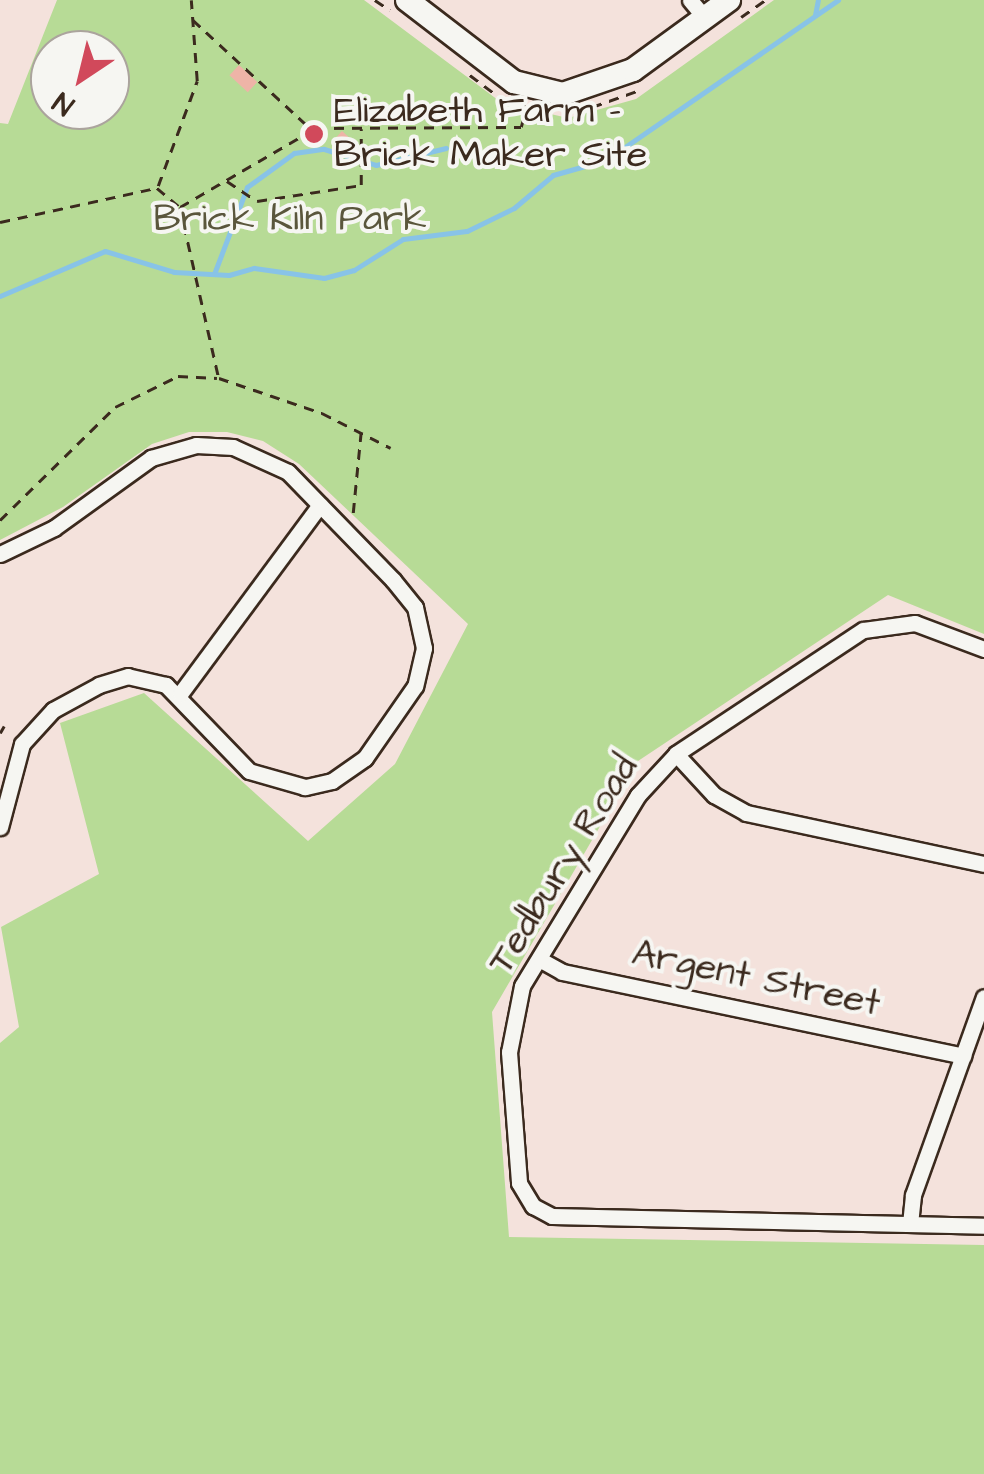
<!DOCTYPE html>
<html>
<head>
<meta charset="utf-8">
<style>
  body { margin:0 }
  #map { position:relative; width:984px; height:1474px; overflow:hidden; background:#f4e2dc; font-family:"Architects Daughter",sans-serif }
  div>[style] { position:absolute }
  .green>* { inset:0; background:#b7db96 }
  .stream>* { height:5px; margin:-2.5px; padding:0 2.5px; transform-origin:2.5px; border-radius:2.5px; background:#88c3e7 }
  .building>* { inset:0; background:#eeb4a7; transform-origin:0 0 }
  .path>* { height:2.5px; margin-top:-1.25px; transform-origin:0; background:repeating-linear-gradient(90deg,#3b2a1e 0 10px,transparent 0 18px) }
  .roads { filter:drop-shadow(2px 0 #3b2a1e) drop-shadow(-2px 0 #3b2a1e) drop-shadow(0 2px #3b2a1e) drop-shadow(0 -2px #3b2a1e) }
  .street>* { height:15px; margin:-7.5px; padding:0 7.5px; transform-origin:7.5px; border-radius:7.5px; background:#f6f6f2 }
  .secondary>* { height:22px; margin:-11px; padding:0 11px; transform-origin:11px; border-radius:11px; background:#f6f6f2 }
  .dots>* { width:28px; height:28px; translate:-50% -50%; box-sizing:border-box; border:5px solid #f6f6f2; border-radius:50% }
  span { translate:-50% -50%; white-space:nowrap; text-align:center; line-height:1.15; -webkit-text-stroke:8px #f6f6f2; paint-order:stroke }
  .poi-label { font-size:38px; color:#3b2a1e }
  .left { translate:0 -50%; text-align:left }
  .park-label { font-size:38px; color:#5a563c }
  .street-label { font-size:38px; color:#3b2a1e }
  .north { position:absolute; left:30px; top:30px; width:100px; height:100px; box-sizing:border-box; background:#f6f6f2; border:2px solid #aba49d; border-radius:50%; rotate:215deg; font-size:28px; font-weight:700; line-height:40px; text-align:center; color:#3b2a1e }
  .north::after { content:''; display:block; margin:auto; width:35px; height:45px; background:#d1495b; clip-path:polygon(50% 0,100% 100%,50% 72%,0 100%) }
</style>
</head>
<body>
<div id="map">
  <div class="green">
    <div style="clip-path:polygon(evenodd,57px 0,364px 0,502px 103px,568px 118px,636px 99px,774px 0,984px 0,984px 634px,888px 595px,638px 761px,492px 1012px,509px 1237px,984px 1245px,984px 1474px,0 1474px,0 1043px,19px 1027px,1px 927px,99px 874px,60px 723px,144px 693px,308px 841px,395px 764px,468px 624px,299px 464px,263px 441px,227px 432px,189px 432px,152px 444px,63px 507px,0 540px,0 123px,8px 124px,57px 0,50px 50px,110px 50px,110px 110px,50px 110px,50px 50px)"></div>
  </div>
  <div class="stream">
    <div style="left:815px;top:15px;width:15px;rotate:-79deg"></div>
    <div style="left:214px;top:274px;width:93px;rotate:-69.2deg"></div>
    <div style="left:247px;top:187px;width:58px;rotate:-35.9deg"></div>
    <div style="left:294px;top:153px;width:30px;rotate:-8deg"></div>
    <div style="left:324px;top:149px;width:54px;rotate:17.1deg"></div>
    <div style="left:376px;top:165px;width:72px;rotate:-13.7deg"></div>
    <div style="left:0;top:296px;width:114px;rotate:-23.2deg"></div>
    <div style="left:105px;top:251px;width:72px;rotate:16.9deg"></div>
    <div style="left:174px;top:272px;width:55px;rotate:3.1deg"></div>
    <div style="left:229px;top:275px;width:26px;rotate:-16deg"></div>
    <div style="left:254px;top:268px;width:71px;rotate:8.1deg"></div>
    <div style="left:324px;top:278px;width:31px;rotate:-15deg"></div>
    <div style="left:354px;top:270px;width:58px;rotate:-32.3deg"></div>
    <div style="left:403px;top:239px;width:64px;rotate:-7.1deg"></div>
    <div style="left:467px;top:231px;width:52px;rotate:-26.1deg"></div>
    <div style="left:514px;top:208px;width:51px;rotate:-40.2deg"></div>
    <div style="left:553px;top:175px;width:55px;rotate:-15.8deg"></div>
    <div style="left:606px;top:160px;width:282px;rotate:-34.6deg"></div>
  </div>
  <div class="building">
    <div style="left:239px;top:65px;width:25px;height:14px;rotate:43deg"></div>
    <div style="left:342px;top:131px;width:24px;height:14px;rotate:42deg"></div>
  </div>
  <div class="path">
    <div style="left:375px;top:0;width:18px;rotate:34deg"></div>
    <div style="left:741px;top:17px;width:29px;rotate:-35deg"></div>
    <div style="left:193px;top:20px;width:162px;rotate:42.7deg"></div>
    <div style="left:470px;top:75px;width:31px;rotate:37deg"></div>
    <div style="left:516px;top:104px;width:37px;rotate:14deg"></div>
    <div style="left:575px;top:113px;width:66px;rotate:-19.5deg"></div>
    <div style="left:227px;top:181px;width:36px;rotate:34deg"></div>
    <div style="left:257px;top:201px;width:105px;rotate:-8.7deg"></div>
    <div style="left:361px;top:185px;width:56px;rotate:-90deg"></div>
    <div style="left:158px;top:186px;width:112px;rotate:-69.6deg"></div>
    <div style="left:197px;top:81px;width:81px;rotate:-94.2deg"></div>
    <div style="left:157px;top:188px;width:30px;rotate:40deg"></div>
    <div style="left:180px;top:207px;width:175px;rotate:77.2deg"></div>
    <div style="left:219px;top:378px;width:109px;rotate:18.8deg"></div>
    <div style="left:322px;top:413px;width:77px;rotate:26.9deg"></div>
    <div style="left:180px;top:207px;width:157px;rotate:-30.2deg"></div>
    <div style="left:316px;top:128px;width:205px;rotate:-0.3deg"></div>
    <div style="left:521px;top:127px;width:19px;rotate:-74deg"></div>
    <div style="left:0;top:222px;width:160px;rotate:-12.3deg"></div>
    <div style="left:353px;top:513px;width:81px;rotate:-84.4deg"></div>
    <div style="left:0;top:520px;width:161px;rotate:-44.5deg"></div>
    <div style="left:115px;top:407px;width:70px;rotate:-26.2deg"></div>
    <div style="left:178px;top:376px;width:39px;rotate:3deg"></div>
    <div style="left:0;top:733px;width:8px;rotate:-60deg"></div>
  </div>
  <div class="roads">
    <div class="street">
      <div style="left:690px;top:0;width:23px;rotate:50deg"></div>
      <div style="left:0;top:554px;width:60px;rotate:-25.7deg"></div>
      <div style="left:54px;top:528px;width:120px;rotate:-35.8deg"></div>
      <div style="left:151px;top:458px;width:47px;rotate:-16.1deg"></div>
      <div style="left:196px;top:445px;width:37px;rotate:3deg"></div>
      <div style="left:233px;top:447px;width:60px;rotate:24.4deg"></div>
      <div style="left:288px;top:472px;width:151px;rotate:45.8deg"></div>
      <div style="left:393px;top:580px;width:35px;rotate:51deg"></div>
      <div style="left:415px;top:607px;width:42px;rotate:77.6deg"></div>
      <div style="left:424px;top:648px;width:39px;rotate:103deg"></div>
      <div style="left:415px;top:686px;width:88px;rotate:124.8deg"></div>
      <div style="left:365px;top:758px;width:40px;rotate:145.1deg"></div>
      <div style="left:332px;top:781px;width:28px;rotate:167deg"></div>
      <div style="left:305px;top:787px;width:58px;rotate:-164.1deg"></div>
      <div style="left:249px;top:771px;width:120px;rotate:-134deg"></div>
      <div style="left:166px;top:685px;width:39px;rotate:-167deg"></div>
      <div style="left:128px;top:676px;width:30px;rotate:163deg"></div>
      <div style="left:99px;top:685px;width:52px;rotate:151.5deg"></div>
      <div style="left:53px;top:710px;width:46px;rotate:132.4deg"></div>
      <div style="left:22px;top:744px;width:86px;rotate:104.8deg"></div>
      <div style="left:984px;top:649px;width:74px;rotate:-159.4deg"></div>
      <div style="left:915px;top:623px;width:52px;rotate:172.3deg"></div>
      <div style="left:863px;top:630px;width:224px;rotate:146.5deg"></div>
      <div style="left:676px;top:754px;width:56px;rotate:132.8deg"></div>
      <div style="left:638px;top:795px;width:223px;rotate:121.3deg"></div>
      <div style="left:522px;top:986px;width:67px;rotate:101.1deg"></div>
      <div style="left:509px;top:1052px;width:131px;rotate:85.6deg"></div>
      <div style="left:519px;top:1183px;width:27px;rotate:59deg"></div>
      <div style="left:533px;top:1206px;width:21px;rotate:28deg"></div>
      <div style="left:552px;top:1216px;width:432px;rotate:1.3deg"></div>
      <div style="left:180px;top:694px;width:235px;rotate:-53.5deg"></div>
      <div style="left:676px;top:754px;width:56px;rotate:47.2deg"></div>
      <div style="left:714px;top:795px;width:37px;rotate:29deg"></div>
      <div style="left:746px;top:813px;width:243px;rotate:12.1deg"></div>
      <div style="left:539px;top:959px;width:26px;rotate:29deg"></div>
      <div style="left:562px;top:972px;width:410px;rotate:11.8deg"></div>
      <div style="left:910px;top:1224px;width:29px;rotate:-84deg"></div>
      <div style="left:913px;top:1195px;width:210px;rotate:-70.3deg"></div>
    </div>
    <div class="secondary">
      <div style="left:407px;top:0;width:135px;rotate:37.5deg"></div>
      <div style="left:514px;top:82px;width:50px;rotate:13.8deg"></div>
      <div style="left:563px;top:94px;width:74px;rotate:-18.9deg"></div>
      <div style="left:633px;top:70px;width:119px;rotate:-36.1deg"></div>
    </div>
  </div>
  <div class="dots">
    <div style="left:314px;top:134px;background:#d1495b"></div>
  </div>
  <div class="poi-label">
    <span class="left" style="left:334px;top:134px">Elizabeth Farm -<br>Brick Maker Site</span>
  </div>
  <div class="park-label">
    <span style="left:290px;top:220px">Brick Kiln Park</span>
  </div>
  <div class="street-label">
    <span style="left:564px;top:865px;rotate:-58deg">Tedbury Road</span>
    <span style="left:756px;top:979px;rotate:12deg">Argent Street</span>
  </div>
  <div class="north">N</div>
</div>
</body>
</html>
